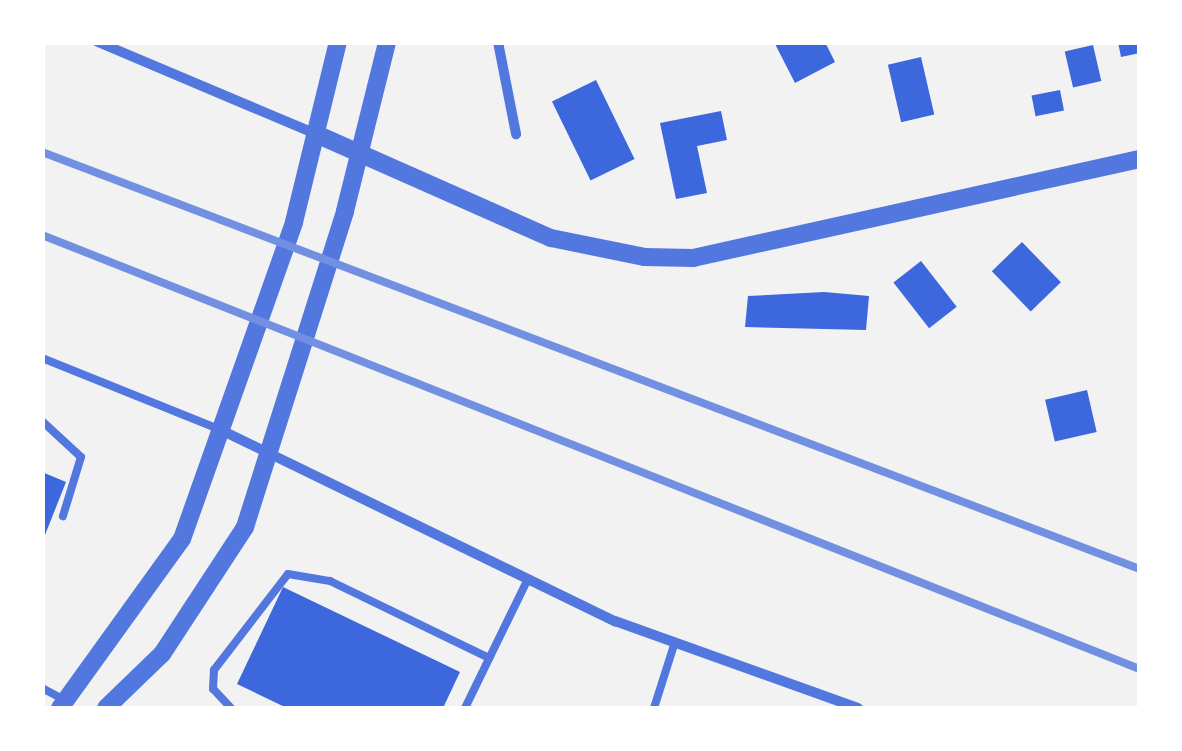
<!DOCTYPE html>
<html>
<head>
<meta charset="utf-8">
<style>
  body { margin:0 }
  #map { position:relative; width:1182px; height:751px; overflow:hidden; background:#f2f2f2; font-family:"Roboto Condensed",sans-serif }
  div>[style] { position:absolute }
  .building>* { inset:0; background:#3d67dc; transform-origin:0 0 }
  .service>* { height:8px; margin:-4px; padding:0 4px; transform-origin:4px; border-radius:4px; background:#5277de }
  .minor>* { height:10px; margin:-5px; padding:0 5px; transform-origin:5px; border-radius:5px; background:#5277de }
  .tertiary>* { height:18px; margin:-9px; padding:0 9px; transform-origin:9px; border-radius:9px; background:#5277de }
  .rail>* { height:8px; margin:-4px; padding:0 4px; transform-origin:4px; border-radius:4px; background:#7290e2 }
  span { translate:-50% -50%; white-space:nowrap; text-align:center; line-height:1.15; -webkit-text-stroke:9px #fff; paint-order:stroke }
  .frame { position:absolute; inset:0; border:45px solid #fff; pointer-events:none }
</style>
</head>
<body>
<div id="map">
  <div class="building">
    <div style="clip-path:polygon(774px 42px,825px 42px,835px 62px,795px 83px)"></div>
    <div style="clip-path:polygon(1118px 42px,1140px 42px,1140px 53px,1121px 57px)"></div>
    <div style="left:1093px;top:45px;width:37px;height:29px;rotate:77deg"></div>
    <div style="left:921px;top:57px;width:59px;height:34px;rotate:77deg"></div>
    <div style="left:596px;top:80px;width:88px;height:49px;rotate:64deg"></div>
    <div style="left:1060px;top:90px;width:21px;height:29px;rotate:79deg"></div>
    <div style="clip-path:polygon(721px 111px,727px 140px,697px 146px,707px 193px,676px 199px,660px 123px)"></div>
    <div style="left:1022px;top:242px;width:56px;height:42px;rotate:46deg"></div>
    <div style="left:921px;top:261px;width:58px;height:35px;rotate:52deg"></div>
    <div style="clip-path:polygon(824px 292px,869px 296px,866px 330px,745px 327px,748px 296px)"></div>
    <div style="left:1087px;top:390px;width:43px;height:43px;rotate:77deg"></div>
    <div style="clip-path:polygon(42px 472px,66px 482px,43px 540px,42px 540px)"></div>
    <div style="clip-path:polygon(283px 587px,460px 672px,443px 708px,287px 708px,237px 684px)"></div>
  </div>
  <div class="service">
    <div style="left:42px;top:358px;width:191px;rotate:21.9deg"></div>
    <div style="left:42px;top:421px;width:53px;rotate:42.7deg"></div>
    <div style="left:81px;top:457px;width:62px;rotate:107deg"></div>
    <div style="left:42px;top:688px;width:26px;rotate:28deg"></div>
    <div style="left:231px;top:708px;width:26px;rotate:-133deg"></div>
    <div style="left:213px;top:689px;width:19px;rotate:-87deg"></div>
    <div style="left:214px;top:670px;width:121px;rotate:-52.4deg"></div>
    <div style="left:288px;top:574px;width:43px;rotate:9.5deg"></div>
    <div style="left:330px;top:581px;width:177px;rotate:25.8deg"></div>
    <div style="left:465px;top:708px;width:144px;rotate:-64deg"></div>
    <div style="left:654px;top:708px;width:66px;rotate:-72.4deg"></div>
  </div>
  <div class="minor">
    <div style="left:98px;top:42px;width:237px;rotate:22.9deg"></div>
    <div style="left:498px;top:42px;width:94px;rotate:78.9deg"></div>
    <div style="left:223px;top:431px;width:436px;rotate:25.9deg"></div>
    <div style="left:615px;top:621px;width:258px;rotate:19.7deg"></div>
  </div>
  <div class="tertiary">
    <div style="left:316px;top:134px;width:257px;rotate:23.9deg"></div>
    <div style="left:551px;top:238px;width:95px;rotate:11.5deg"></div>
    <div style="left:644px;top:257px;width:49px;rotate:1.2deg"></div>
    <div style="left:693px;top:258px;width:458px;rotate:-12.5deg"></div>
    <div style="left:60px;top:708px;width:208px;rotate:-54.2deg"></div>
    <div style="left:182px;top:539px;width:336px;rotate:-70.5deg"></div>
    <div style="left:294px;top:222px;width:185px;rotate:-76.3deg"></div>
    <div style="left:106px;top:708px;width:78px;rotate:-44deg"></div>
    <div style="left:162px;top:654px;width:152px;rotate:-56.8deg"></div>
    <div style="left:245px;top:527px;width:331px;rotate:-72.4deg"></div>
    <div style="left:345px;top:211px;width:174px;rotate:-76deg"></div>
  </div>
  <div class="rail">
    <div style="left:42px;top:152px;width:1175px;rotate:20.8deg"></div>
    <div style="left:42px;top:235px;width:1181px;rotate:21.57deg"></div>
  </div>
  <div class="frame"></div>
</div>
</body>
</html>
